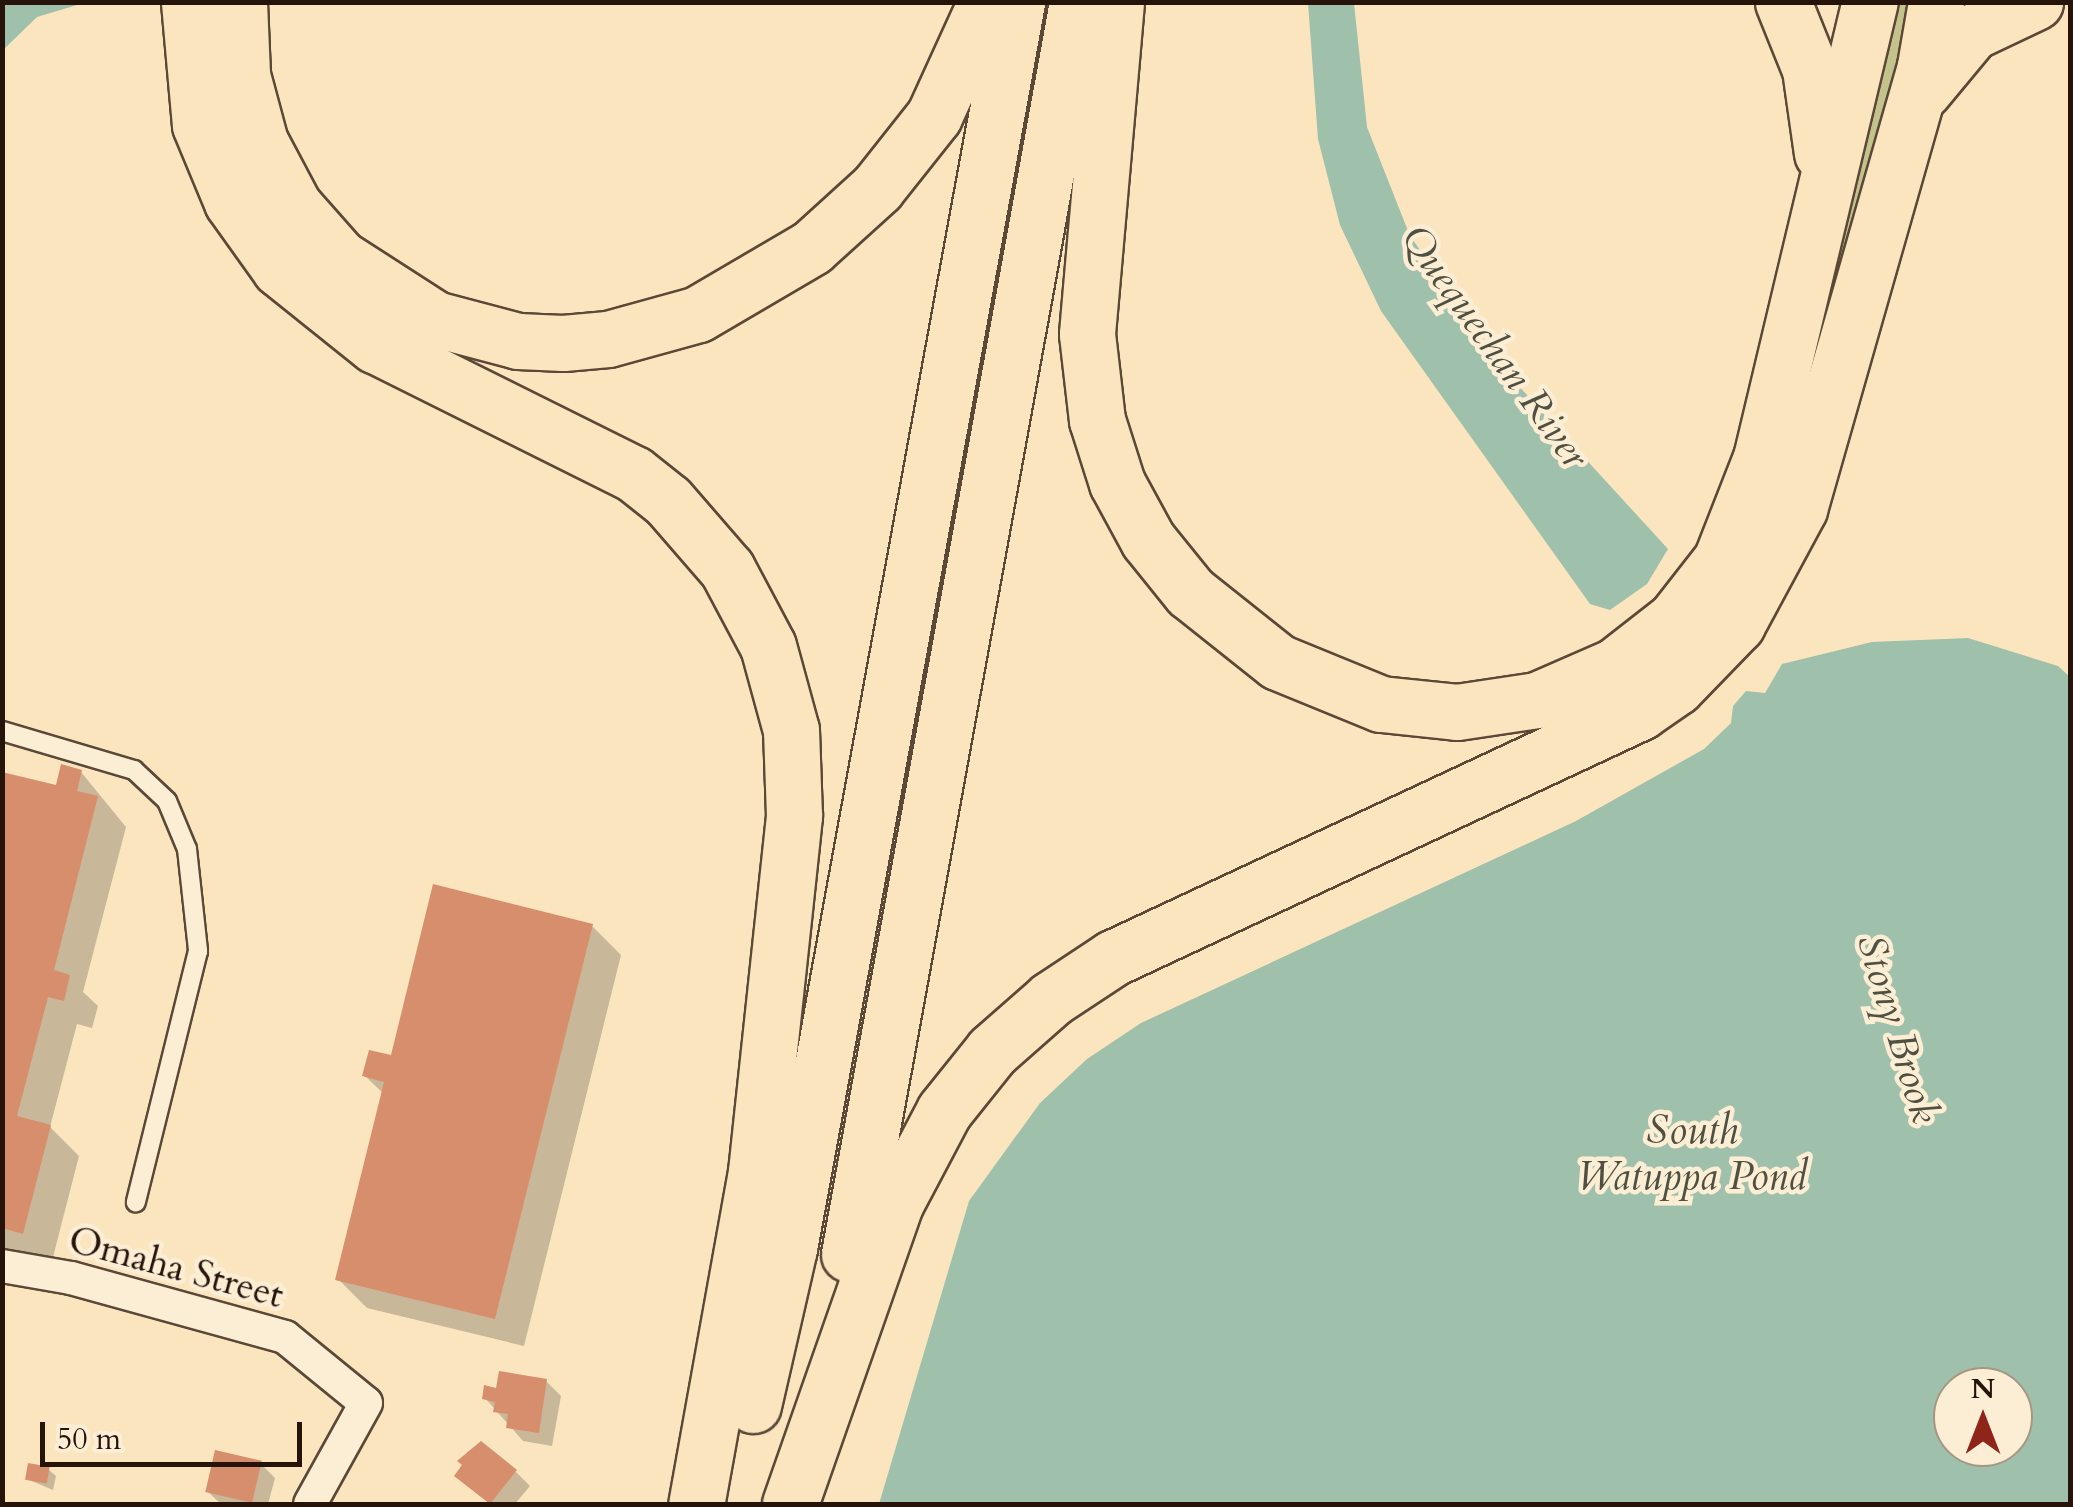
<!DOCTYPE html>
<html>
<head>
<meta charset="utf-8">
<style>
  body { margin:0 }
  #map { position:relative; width:2073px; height:1507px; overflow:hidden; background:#fae5bf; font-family:Cardo,serif }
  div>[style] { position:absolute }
  .green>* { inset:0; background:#c4c38e }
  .water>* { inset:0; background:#9fc0ab }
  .shadow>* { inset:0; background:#0003 }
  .building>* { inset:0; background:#d78e6c; transform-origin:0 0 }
  .roads { filter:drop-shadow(2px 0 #5b4837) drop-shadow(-2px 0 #5b4837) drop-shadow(0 2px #5b4837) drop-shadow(0 -2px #5b4837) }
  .service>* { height:18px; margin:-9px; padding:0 9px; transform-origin:9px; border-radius:9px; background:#fceed5 }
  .minor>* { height:32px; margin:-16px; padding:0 16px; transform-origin:16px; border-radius:16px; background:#fceed5 }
  .motorway>* { height:55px; margin:-27.5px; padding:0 27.5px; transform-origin:27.5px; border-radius:27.5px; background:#fae5bf }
  span { translate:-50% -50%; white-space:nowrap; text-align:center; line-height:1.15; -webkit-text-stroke:9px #fceed5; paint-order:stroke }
  .street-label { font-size:38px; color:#26130a }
  .water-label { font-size:40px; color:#505042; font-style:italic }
  .frame { position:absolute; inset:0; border:5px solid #26130a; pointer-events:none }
  .north { position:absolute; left:1933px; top:1367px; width:100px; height:100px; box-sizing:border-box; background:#fceed5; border:2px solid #a69684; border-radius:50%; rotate:0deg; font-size:28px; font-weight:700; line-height:40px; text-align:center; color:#26130a }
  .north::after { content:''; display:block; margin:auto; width:35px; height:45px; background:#8f2418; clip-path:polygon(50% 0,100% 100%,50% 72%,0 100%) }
  .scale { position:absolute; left:40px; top:1422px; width:262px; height:45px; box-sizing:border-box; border:5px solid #26130a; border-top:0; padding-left:12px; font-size:30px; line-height:35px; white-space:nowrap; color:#26130a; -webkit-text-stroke:8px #fceed5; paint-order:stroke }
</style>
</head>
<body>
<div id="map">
  <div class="green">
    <div style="clip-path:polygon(1890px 3px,1917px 3px,1797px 448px,1783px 445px)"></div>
  </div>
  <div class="water">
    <div style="clip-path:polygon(3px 2px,84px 2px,84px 3px,37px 17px,3px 50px)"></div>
    <div style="clip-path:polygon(1308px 3px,1354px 3px,1367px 127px,1410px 236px,1515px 382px,1668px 549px,1647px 584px,1610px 610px,1590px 604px,1381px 311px,1340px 225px,1318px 139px)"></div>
    <div style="clip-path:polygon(evenodd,1968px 638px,2058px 666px,2070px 677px,2070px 1504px,879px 1504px,969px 1201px,1040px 1103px,1087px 1059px,1141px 1023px,1576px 821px,1704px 749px,1731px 723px,1733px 706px,1746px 691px,1765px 693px,1782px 664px,1872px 642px,1968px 638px,1953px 1387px,2013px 1387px,2013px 1447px,1953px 1447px,1953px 1387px)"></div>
  </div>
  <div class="shadow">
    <div style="clip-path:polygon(81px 772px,126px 827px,83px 992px,98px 1006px,92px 1028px,77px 1024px,50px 1127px,79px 1156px,52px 1261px,2px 1249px,2px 774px,57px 788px)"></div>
    <div style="clip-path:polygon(592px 926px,621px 955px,524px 1346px,367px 1308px,338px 1279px,384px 1094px,365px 1076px)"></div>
    <div style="clip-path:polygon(546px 1381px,561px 1396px,552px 1446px,523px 1441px,485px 1398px)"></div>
    <div style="clip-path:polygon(468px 1451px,516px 1472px,530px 1486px,515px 1504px,490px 1504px,457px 1476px)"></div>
    <div style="clip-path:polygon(260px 1463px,275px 1478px,268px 1504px,221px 1504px,207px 1491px)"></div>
    <div style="clip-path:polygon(49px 1470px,56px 1476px,53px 1490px,27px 1479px)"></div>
  </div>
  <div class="building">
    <div style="clip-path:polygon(61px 764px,82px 770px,77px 791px,98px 796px,54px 970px,70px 975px,64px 1001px,48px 997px,17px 1116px,51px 1125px,23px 1234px,2px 1228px,2px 772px,56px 785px)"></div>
    <div style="clip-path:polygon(433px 884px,593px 924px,495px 1319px,335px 1280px,384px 1082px,362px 1076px,369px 1050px,391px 1055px)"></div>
    <div style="clip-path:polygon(499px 1371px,547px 1379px,539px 1433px,506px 1428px,508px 1414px,493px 1412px,495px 1402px,482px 1399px,484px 1385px,496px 1388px)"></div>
    <div style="clip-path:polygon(481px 1441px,517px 1470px,490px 1504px,454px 1476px,462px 1465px,457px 1461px)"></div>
    <div style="left:215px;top:1450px;width:48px;height:43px;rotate:13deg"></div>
    <div style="left:28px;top:1463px;width:22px;height:17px;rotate:10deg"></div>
  </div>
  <div class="roads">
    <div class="service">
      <div style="left:2px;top:731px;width:138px;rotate:16.5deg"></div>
      <div style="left:134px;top:770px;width:45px;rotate:43.2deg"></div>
      <div style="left:167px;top:801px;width:52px;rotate:67.4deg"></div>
      <div style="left:187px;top:849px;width:103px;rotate:83.8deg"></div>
      <div style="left:198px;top:951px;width:259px;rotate:103.9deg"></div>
    </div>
    <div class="minor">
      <div style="left:2px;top:1266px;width:70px;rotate:9.9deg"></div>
      <div style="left:71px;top:1278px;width:222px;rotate:15.4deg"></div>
      <div style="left:285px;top:1337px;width:104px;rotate:39.2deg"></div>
      <div style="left:366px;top:1403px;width:115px;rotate:119deg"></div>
    </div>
    <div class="motorway">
      <div style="left:189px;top:2px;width:123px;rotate:84.9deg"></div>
      <div style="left:200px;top:125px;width:83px;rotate:67.4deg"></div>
      <div style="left:232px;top:202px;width:82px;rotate:54.4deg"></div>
      <div style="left:280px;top:269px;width:122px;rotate:38.7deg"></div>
      <div style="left:375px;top:345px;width:289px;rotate:26.5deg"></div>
      <div style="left:634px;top:474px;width:43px;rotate:38.5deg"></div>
      <div style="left:668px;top:501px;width:90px;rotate:49.1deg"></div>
      <div style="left:727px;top:569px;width:87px;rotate:62deg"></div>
      <div style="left:768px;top:646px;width:87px;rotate:74.7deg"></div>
      <div style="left:791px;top:730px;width:86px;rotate:88deg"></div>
      <div style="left:794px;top:816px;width:358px;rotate:96.1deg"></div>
      <div style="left:756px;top:1172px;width:337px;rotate:100.2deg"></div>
      <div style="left:239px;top:2px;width:73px;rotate:87.6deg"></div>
      <div style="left:242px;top:75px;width:69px;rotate:75deg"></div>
      <div style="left:260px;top:142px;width:72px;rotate:62deg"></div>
      <div style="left:294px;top:206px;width:69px;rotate:48.5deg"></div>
      <div style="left:340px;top:258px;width:113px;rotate:32.7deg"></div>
      <div style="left:435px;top:319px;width:86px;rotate:14.8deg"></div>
      <div style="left:518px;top:341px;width:45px;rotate:2.5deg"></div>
      <div style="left:563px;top:343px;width:45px;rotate:-5.1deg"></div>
      <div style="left:608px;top:339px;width:93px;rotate:-15.5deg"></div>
      <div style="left:698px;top:314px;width:132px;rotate:-30.4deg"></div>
      <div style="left:812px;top:247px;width:88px;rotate:-42.2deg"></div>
      <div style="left:877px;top:188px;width:92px;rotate:-51.6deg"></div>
      <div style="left:934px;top:116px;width:125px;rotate:-65.5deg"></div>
      <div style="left:1116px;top:2px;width:333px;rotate:95deg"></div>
      <div style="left:1087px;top:334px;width:87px;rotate:83.4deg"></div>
      <div style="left:1097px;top:420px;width:66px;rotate:72.4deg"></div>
      <div style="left:1117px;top:483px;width:65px;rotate:61.5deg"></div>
      <div style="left:1148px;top:540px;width:67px;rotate:51.1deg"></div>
      <div style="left:1190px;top:592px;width:112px;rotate:38.5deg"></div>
      <div style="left:1278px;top:662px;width:111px;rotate:22.2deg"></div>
      <div style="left:1381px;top:704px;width:76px;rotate:6deg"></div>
      <div style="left:1457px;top:712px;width:81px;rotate:-8.5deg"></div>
      <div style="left:1537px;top:700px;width:85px;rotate:-23.6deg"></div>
      <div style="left:1615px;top:666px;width:76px;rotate:-38.1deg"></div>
      <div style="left:1675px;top:619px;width:75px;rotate:-52.1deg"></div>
      <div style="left:1721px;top:560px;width:110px;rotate:-68.6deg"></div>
      <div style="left:1761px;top:458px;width:469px;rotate:-76.6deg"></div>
      <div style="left:1783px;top:2px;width:72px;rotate:68.1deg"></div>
      <div style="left:1810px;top:69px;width:85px;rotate:81.9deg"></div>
      <div style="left:1923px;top:91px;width:77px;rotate:-50.3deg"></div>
      <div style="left:1972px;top:32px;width:70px;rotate:-25.5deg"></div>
      <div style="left:849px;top:1254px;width:1273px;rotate:-79.68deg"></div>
      <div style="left:753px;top:1405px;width:161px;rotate:-77.1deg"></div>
      <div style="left:789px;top:1248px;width:1267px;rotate:-79.63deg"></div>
      <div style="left:790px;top:1504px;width:318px;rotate:-70.7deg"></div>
      <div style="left:895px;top:1204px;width:105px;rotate:-62.2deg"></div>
      <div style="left:944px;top:1111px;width:77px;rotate:-51.3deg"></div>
      <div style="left:992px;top:1051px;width:79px;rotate:-41.4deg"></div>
      <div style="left:1051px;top:999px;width:74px;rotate:-33.5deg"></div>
      <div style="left:1113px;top:958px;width:582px;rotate:-25.02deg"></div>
      <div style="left:1640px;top:712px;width:44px;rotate:-34.8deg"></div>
      <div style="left:1676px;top:687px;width:88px;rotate:-45.9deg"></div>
      <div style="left:1737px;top:624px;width:131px;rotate:-61.7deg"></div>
      <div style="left:1799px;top:509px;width:461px;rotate:-74.1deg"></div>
      <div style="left:1925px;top:66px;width:65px;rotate:-80.2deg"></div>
    </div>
  </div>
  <div class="street-label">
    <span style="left:176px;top:1268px;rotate:15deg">Omaha Street</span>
  </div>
  <div class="water-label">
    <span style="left:1494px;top:347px;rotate:54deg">Quequechan River</span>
    <span style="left:1897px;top:1029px;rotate:73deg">Stony Brook</span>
    <span style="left:1692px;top:1154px">South<br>Watuppa Pond</span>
  </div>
  <div class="frame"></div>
  <div class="north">N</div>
  <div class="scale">50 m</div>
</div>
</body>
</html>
